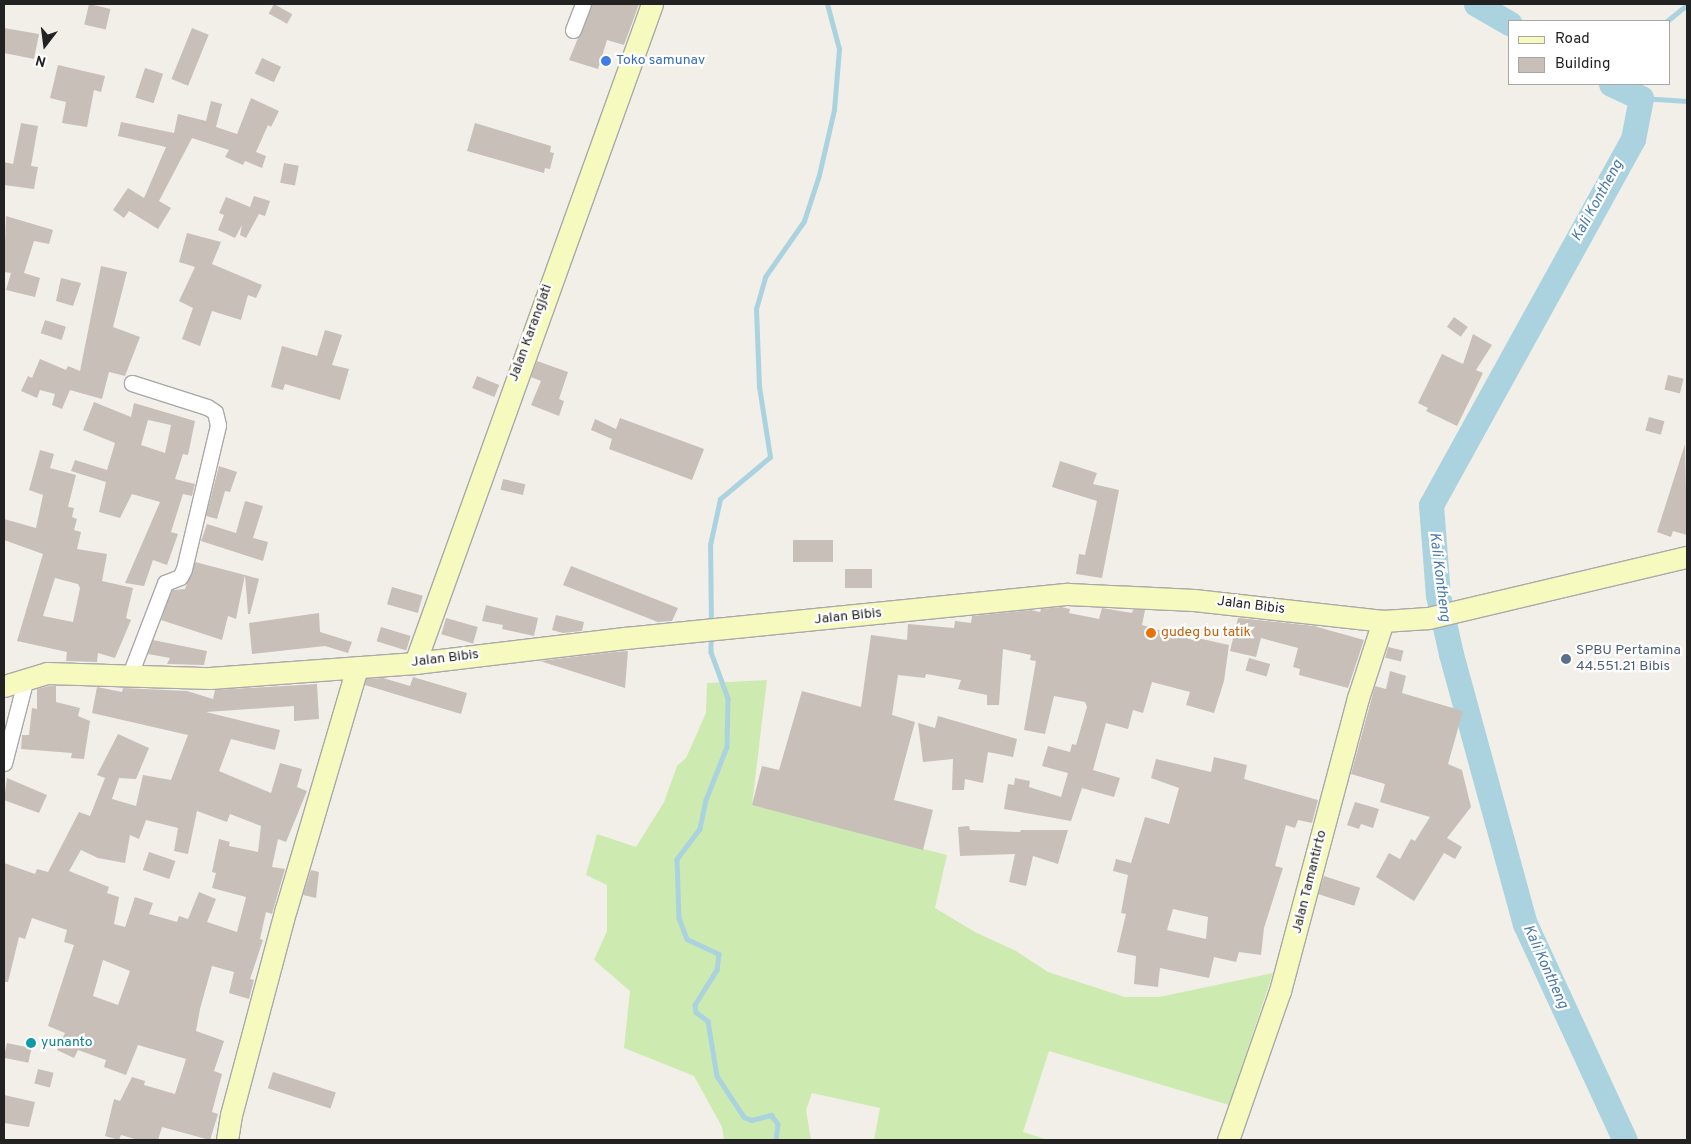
<!DOCTYPE html>
<html>
<head>
<meta charset="utf-8">
<style>
  body { margin:0 }
  #map { position:relative; width:1691px; height:1144px; overflow:hidden; background:#f2efe9; font-family:Overpass,sans-serif }
  div>[style] { position:absolute }
  .grass>* { inset:0; background:#cdebb0 }
  .stream>* { height:4.5px; margin:-2.25px; padding:0 2.25px; transform-origin:2.25px; border-radius:2.25px; background:#aad3df }
  .river>* { height:25px; margin:-12.5px; padding:0 12.5px; transform-origin:12.5px; border-radius:12.5px; background:#aad3df }
  .building>* { inset:0; background:#c7bfb8; transform-origin:0 0 }
  .roads { filter:drop-shadow(1px 0 #a9a9a9) drop-shadow(-1px 0 #a9a9a9) drop-shadow(0 1px #a9a9a9) drop-shadow(0 -1px #a9a9a9) }
  .street>* { height:15px; margin:-7.5px; padding:0 7.5px; transform-origin:7.5px; border-radius:7.5px; background:#fff }
  .secondary>* { height:21px; margin:-10.5px; padding:0 10.5px; transform-origin:10.5px; border-radius:10.5px; background:#f7fabf }
  .dots>* { width:14px; height:14px; translate:-50% -50%; box-sizing:border-box; border:2px solid #fff; border-radius:50% }
  span { translate:-50% -50%; white-space:nowrap; text-align:center; line-height:1.15; -webkit-text-stroke:4.5px #fff; paint-order:stroke }
  .shop-label { font-size:14px; color:#366cbe }
  .left { translate:0 -50%; text-align:left }
  .street-label { font-size:14px; color:#222 }
  .food-label { font-size:14px; color:#c56008 }
  .service-label { font-size:14px; color:#4e5e75 }
  .culture-label { font-size:14px; color:#0d838f }
  .water-label { font-size:15px; color:#4a7aab; font-style:italic }
  .frame { position:absolute; inset:0; border:5px solid #222; pointer-events:none }
  .legend { position:absolute; left:1508px; top:20px; width:162px; height:65px; box-sizing:border-box; background:#fff; border:1px solid #a7a7a7; margin:0; padding:6px 9px; list-style:none; font-size:15px; color:#222 }
  .legend li { display:flex; align-items:center; gap:10px; height:25px }
  .legend b { width:25px; border:1px solid #a7a7a7 }
  .north { position:absolute; left:20px; top:20px; width:50px; height:50px; -webkit-text-stroke:4px #fff; paint-order:stroke; rotate:195deg; font-size:14px; font-weight:700; line-height:20px; text-align:center; color:#222 }
  .north::after { content:''; display:block; margin:auto; width:18px; height:22px; background:#222; clip-path:polygon(50% 0,100% 100%,50% 72%,0 100%) }
</style>
</head>
<body>
<div id="map">
  <div class="grass">
    <div style="clip-path:polygon(767px 680px,752px 805px,947px 855px,935px 908px,975px 932px,1016px 951px,1048px 972px,1125px 997px,1159px 997px,1273px 973px,1229px 1105px,1049px 1051px,1023px 1132px,1048px 1140px,874px 1140px,880px 1108px,812px 1093px,806px 1110px,811px 1140px,724px 1140px,722px 1127px,694px 1076px,624px 1048px,630px 991px,594px 960px,607px 931px,607px 885px,586px 875px,597px 834px,636px 847px,664px 802px,677px 766px,686px 758px,706px 713px,707px 683px)"></div>
  </div>
  <div class="stream">
    <div style="left:1667px;top:21px;width:26px;rotate:-39deg"></div>
    <div style="left:1616px;top:87px;width:3px;rotate:-72deg"></div>
    <div style="left:1641px;top:98px;width:46px;rotate:3.7deg"></div>
    <div style="left:711px;top:623px;width:78px;rotate:-90.7deg"></div>
    <div style="left:710px;top:545px;width:47px;rotate:-77.7deg"></div>
    <div style="left:720px;top:499px;width:65px;rotate:-40deg"></div>
    <div style="left:770px;top:457px;width:71px;rotate:-98.9deg"></div>
    <div style="left:759px;top:387px;width:78px;rotate:-92.2deg"></div>
    <div style="left:756px;top:309px;width:33px;rotate:-74deg"></div>
    <div style="left:765px;top:277px;width:68px;rotate:-55.1deg"></div>
    <div style="left:804px;top:221px;width:48px;rotate:-71.9deg"></div>
    <div style="left:819px;top:175px;width:67px;rotate:-77deg"></div>
    <div style="left:834px;top:110px;width:61px;rotate:-85.3deg"></div>
    <div style="left:839px;top:49px;width:47px;rotate:-104.9deg"></div>
    <div style="left:711px;top:636px;width:16px;rotate:90deg"></div>
    <div style="left:711px;top:652px;width:49px;rotate:69.7deg"></div>
    <div style="left:728px;top:698px;width:49px;rotate:91.2deg"></div>
    <div style="left:727px;top:747px;width:57px;rotate:111.6deg"></div>
    <div style="left:706px;top:800px;width:30px;rotate:102deg"></div>
    <div style="left:700px;top:829px;width:38px;rotate:127deg"></div>
    <div style="left:677px;top:859px;width:59px;rotate:88.1deg"></div>
    <div style="left:679px;top:918px;width:22px;rotate:69deg"></div>
    <div style="left:687px;top:939px;width:35px;rotate:25deg"></div>
    <div style="left:719px;top:954px;width:16px;rotate:97deg"></div>
    <div style="left:717px;top:970px;width:41px;rotate:122.2deg"></div>
    <div style="left:695px;top:1005px;width:7px;rotate:82deg"></div>
    <div style="left:696px;top:1012px;width:15px;rotate:37deg"></div>
    <div style="left:708px;top:1021px;width:56px;rotate:80.7deg"></div>
    <div style="left:717px;top:1076px;width:49px;rotate:56.6deg"></div>
    <div style="left:744px;top:1117px;width:8px;rotate:23deg"></div>
    <div style="left:751px;top:1120px;width:21px;rotate:-14deg"></div>
    <div style="left:771px;top:1115px;width:11px;rotate:52deg"></div>
    <div style="left:778px;top:1124px;width:16px;rotate:97deg"></div>
  </div>
  <div class="river">
    <div style="left:1476px;top:4px;width:39px;rotate:30deg"></div>
    <div style="left:1611px;top:84px;width:33px;rotate:25deg"></div>
    <div style="left:1641px;top:98px;width:42px;rotate:101deg"></div>
    <div style="left:1633px;top:139px;width:418px;rotate:118.9deg"></div>
    <div style="left:1431px;top:505px;width:90px;rotate:85.6deg"></div>
    <div style="left:1438px;top:595px;width:60px;rotate:77.6deg"></div>
    <div style="left:1451px;top:654px;width:280px;rotate:74.7deg"></div>
    <div style="left:1525px;top:924px;width:238px;rotate:65.2deg"></div>
  </div>
  <div class="building">
    <div style="left:89px;top:4px;width:22px;height:21px;rotate:13deg"></div>
    <div style="left:274px;top:4px;width:21px;height:11px;rotate:29deg"></div>
    <div style="clip-path:polygon(592px 4px,639px 4px,624px 45px,607px 40px,598px 69px,569px 60px)"></div>
    <div style="clip-path:polygon(4px 28px,39px 34px,34px 59px,4px 53px)"></div>
    <div style="left:192px;top:28px;width:18px;height:55px;rotate:22deg"></div>
    <div style="left:262px;top:58px;width:21px;height:17px;rotate:25deg"></div>
    <div style="clip-path:polygon(58px 65px,105px 76px,101px 92px,94px 90px,87px 127px,62px 123px,66px 102px,50px 98px)"></div>
    <div style="left:145px;top:68px;width:19px;height:31px;rotate:18deg"></div>
    <div style="clip-path:polygon(251px 98px,279px 111px,271px 127px,268px 125px,256px 152px,266px 156px,262px 168px,245px 161px,243px 165px,225px 157px,229px 150px,192px 138px,159px 201px,171px 208px,158px 229px,129px 211px,124px 218px,113px 210px,128px 188px,144px 198px,166px 147px,118px 136px,121px 122px,174px 133px,178px 114px,206px 121px,211px 101px,222px 104px,216px 127px,237px 134px)"></div>
    <div style="clip-path:polygon(21px 123px,38px 126px,31px 166px,38px 167px,34px 189px,4px 185px,4px 162px,13px 164px)"></div>
    <div style="clip-path:polygon(475px 123px,551px 146px,550px 152px,554px 153px,550px 169px,545px 168px,544px 173px,467px 151px)"></div>
    <div style="left:284px;top:163px;width:15px;height:20px;rotate:11deg"></div>
    <div style="clip-path:polygon(254px 196px,270px 201px,265px 216px,259px 214px,246px 238px,240px 235px,242px 225px,235px 238px,218px 230px,224px 215px,219px 213px,226px 197px,250px 207px)"></div>
    <div style="clip-path:polygon(6px 216px,53px 230px,49px 244px,34px 241px,24px 273px,40px 278px,35px 297px,6px 290px,11px 273px,4px 272px)"></div>
    <div style="clip-path:polygon(187px 233px,221px 242px,212px 264px,262px 285px,256px 298px,248px 295px,241px 320px,212px 311px,200px 346px,182px 339px,193px 308px,179px 301px,195px 267px,179px 262px)"></div>
    <div style="clip-path:polygon(101px 266px,127px 272px,113px 327px,140px 337px,125px 376px,109px 372px,102px 399px,70px 390px,62px 409px,52px 405px,55px 394px,40px 390px,37px 398px,21px 391px,28px 376px,32px 378px,40px 359px,66px 370px,68px 366px,80px 371px)"></div>
    <div style="clip-path:polygon(61px 278px,81px 283px,73px 306px,56px 301px)"></div>
    <div style="left:1454px;top:317px;width:17px;height:12px;rotate:36deg"></div>
    <div style="left:45px;top:320px;width:22px;height:14px;rotate:18deg"></div>
    <div style="clip-path:polygon(325px 330px,342px 335px,332px 365px,349px 369px,340px 400px,285px 384px,283px 390px,271px 387px,282px 346px,317px 356px)"></div>
    <div style="clip-path:polygon(1473px 334px,1492px 345px,1476px 370px,1483px 373px,1457px 426px,1426px 411px,1428px 408px,1418px 403px,1442px 354px,1463px 364px)"></div>
    <div style="clip-path:polygon(537px 361px,568px 372px,559px 399px,564px 401px,559px 416px,531px 405px,541px 381px,531px 377px)"></div>
    <div style="left:1668px;top:375px;width:16px;height:15px;rotate:14deg"></div>
    <div style="left:477px;top:376px;width:24px;height:13px;rotate:22deg"></div>
    <div style="clip-path:polygon(evenodd,94px 402px,131px 417px,134px 403px,195px 421px,188px 455px,183px 454px,175px 479px,195px 484px,192px 496px,183px 494px,171px 532px,178px 534px,167px 565px,153px 560px,144px 586px,125px 583px,160px 502px,132px 494px,120px 518px,99px 512px,106px 482px,71px 471px,75px 460px,107px 470px,115px 443px,83px 430px,94px 402px,148px 420px,171px 425px,165px 453px,141px 445px,148px 420px)"></div>
    <div style="left:1649px;top:417px;width:16px;height:14px;rotate:15deg"></div>
    <div style="clip-path:polygon(620px 418px,704px 449px,692px 480px,609px 449px,612px 439px,591px 430px,595px 419px,616px 429px)"></div>
    <div style="clip-path:polygon(1685px 444px,1687px 535px,1673px 531px,1671px 537px,1657px 532px)"></div>
    <div style="clip-path:polygon(evenodd,40px 450px,54px 454px,50px 468px,76px 475px,68px 507px,74px 508px,72px 517px,77px 519px,74px 530px,81px 532px,77px 549px,107px 554px,102px 581px,133px 588px,126px 618px,131px 620px,115px 658px,98px 653px,97px 662px,66px 661px,67px 652px,17px 641px,43px 554px,4px 540px,4px 519px,36px 528px,43px 495px,29px 490px,40px 450px,55px 578px,78px 584px,80px 588px,73px 622px,43px 616px,55px 578px)"></div>
    <div style="clip-path:polygon(1060px 461px,1097px 473px,1093px 484px,1119px 490px,1102px 578px,1076px 574px,1079px 554px,1085px 555px,1097px 501px,1052px 487px)"></div>
    <div style="clip-path:polygon(219px 466px,237px 472px,230px 492px,225px 491px,217px 519px,206px 516px)"></div>
    <div style="left:503px;top:479px;width:23px;height:11px;rotate:13deg"></div>
    <div style="clip-path:polygon(245px 501px,263px 506px,253px 538px,268px 542px,263px 561px,201px 541px,207px 524px,236px 533px)"></div>
    <div style="left:793px;top:540px;width:40px;height:22px"></div>
    <div style="clip-path:polygon(195px 562px,245px 575px,236px 619px,228px 616px,222px 640px,161px 620px,172px 590px,185px 589px)"></div>
    <div style="clip-path:polygon(571px 566px,678px 608px,672px 621px,658px 622px,563px 585px)"></div>
    <div style="left:845px;top:569px;width:27px;height:19px"></div>
    <div style="clip-path:polygon(245px 575px,259px 579px,250px 614px,248px 614px)"></div>
    <div style="left:392px;top:587px;width:32px;height:18px;rotate:16deg"></div>
    <div style="clip-path:polygon(486px 605px,538px 618px,534px 636px,502px 629px,503px 625px,482px 621px)"></div>
    <div style="clip-path:polygon(1061px 607px,1070px 609px,1069px 613px,1099px 619px,1102px 608px,1132px 613px,1133px 610px,1145px 610px,1142px 625px,1193px 640px,1193px 637px,1229px 645px,1224px 681px,1214px 713px,1186px 705px,1190px 692px,1152px 682px,1143px 713px,1133px 710px,1128px 729px,1106px 723px,1093px 770px,1120px 778px,1114px 797px,1082px 788px,1071px 821px,1004px 809px,1008px 784px,1014px 785px,1015px 778px,1030px 781px,1029px 787px,1061px 797px,1068px 773px,1042px 766px,1048px 746px,1070px 752px,1072px 744px,1076px 745px,1087px 707px,1085px 702px,1054px 696px,1045px 734px,1024px 730px,1036px 661px,1030px 660px,1031px 655px,1003px 649px,999px 705px,987px 705px,987px 695px,958px 689px,961px 680px,926px 674px,925px 678px,898px 675px,892px 715px,915px 722px,894px 800px,933px 810px,923px 850px,752px 805px,762px 766px,779px 770px,802px 691px,861px 707px,871px 635px,907px 640px,908px 624px,954px 628px,955px 621px,971px 623px,972px 616px,1031px 610px,1040px 612px,1041px 609px)"></div>
    <div style="clip-path:polygon(319px 613px,320px 632px,352px 642px,348px 653px,325px 646px,252px 654px,249px 623px)"></div>
    <div style="clip-path:polygon(556px 615px,584px 622px,582px 631px,563px 633px,552px 630px)"></div>
    <div style="left:446px;top:618px;width:33px;height:17px;rotate:16deg"></div>
    <div style="clip-path:polygon(1238px 618px,1314px 626px,1364px 640px,1348px 688px,1299px 675px,1300px 669px,1293px 667px,1298px 648px,1261px 638px,1256px 657px,1230px 651px)"></div>
    <div style="left:381px;top:627px;width:31px;height:15px;rotate:17deg"></div>
    <div style="clip-path:polygon(153px 640px,207px 651px,204px 665px,167px 664px,170px 658px,148px 654px)"></div>
    <div style="left:1388px;top:647px;width:16px;height:11px;rotate:14deg"></div>
    <div style="clip-path:polygon(628px 651px,625px 688px,540px 661px,614px 652px)"></div>
    <div style="left:1249px;top:658px;width:22px;height:13px;rotate:16deg"></div>
    <div style="clip-path:polygon(1390px 671px,1406px 676px,1402px 693px,1463px 711px,1448px 764px,1462px 770px,1471px 807px,1447px 838px,1462px 847px,1455px 859px,1444px 853px,1414px 901px,1376px 877px,1389px 853px,1400px 859px,1411px 839px,1415px 841px,1430px 817px,1380px 802px,1385px 784px,1351px 774px,1375px 686px,1386px 689px)"></div>
    <div style="clip-path:polygon(413px 677px,467px 693px,461px 714px,365px 685px,366px 679px,383px 678px,410px 686px)"></div>
    <div style="clip-path:polygon(evenodd,317px 684px,319px 719px,294px 721px,294px 706px,206px 712px,280px 730px,275px 750px,231px 739px,219px 771px,271px 793px,280px 763px,302px 769px,297px 787px,307px 791px,286px 842px,278px 839px,272px 867px,285px 869px,272px 914px,266px 912px,260px 939px,263px 940px,250px 979px,254px 980px,249px 999px,229px 993px,234px 972px,212px 966px,200px 1009px,196px 1031px,224px 1041px,214px 1071px,222px 1074px,212px 1112px,218px 1114px,210px 1140px,162px 1127px,158px 1140px,138px 1140px,121px 1135px,119px 1140px,105px 1136px,114px 1099px,120px 1101px,132px 1077px,145px 1081px,144px 1085px,175px 1094px,186px 1059px,138px 1045px,126px 1075px,104px 1067px,106px 1060px,78px 1050px,74px 1058px,57px 1050px,65px 1033px,48px 1026px,74px 945px,64px 942px,67px 930px,32px 918px,25px 939px,19px 937px,8px 982px,4px 982px,4px 863px,35px 874px,37px 869px,48px 872px,79px 812px,90px 816px,105px 778px,97px 775px,118px 734px,149px 748px,136px 779px,119px 778px,112px 799px,136px 806px,143px 775px,171px 780px,188px 735px,92px 713px,97px 687px,122px 692px,123px 688px,187px 691px,213px 699px,215px 690px,317px 684px,197px 811px,227px 822px,230px 814px,261px 826px,258px 852px,229px 846px,230px 842px,219px 839px,212px 872px,216px 873px,212px 888px,246px 897px,237px 932px,207px 922px,216px 899px,199px 892px,188px 919px,179px 916px,177px 922px,149px 914px,153px 903px,135px 897px,125px 927px,114px 924px,119px 897px,107px 893px,109px 887px,69px 871px,81px 850px,98px 858px,125px 863px,130px 835px,139px 839px,146px 820px,178px 828px,174px 851px,188px 854px,197px 811px,317px 684px,103px 960px,130px 971px,118px 1005px,93px 996px,103px 960px)"></div>
    <div style="clip-path:polygon(49px 686px,56px 686px,56px 702px,80px 708px,78px 716px,90px 721px,84px 759px,71px 758px,72px 753px,21px 749px,22px 735px,29px 735px,32px 708px,37px 709px,37px 689px)"></div>
    <div style="clip-path:polygon(938px 716px,1017px 739px,1013px 757px,988px 752px,983px 783px,965px 779px,964px 790px,952px 790px,953px 759px,923px 762px,918px 723px,935px 728px)"></div>
    <div style="clip-path:polygon(evenodd,1214px 757px,1247px 765px,1244px 779px,1318px 800px,1312px 823px,1298px 820px,1295px 828px,1286px 825px,1275px 866px,1283px 868px,1264px 928px,1261px 955px,1239px 952px,1236px 962px,1214px 957px,1209px 978px,1160px 968px,1158px 987px,1134px 984px,1136px 956px,1117px 952px,1126px 914px,1121px 913px,1128px 875px,1113px 871px,1116px 859px,1131px 863px,1145px 817px,1169px 824px,1179px 788px,1151px 778px,1156px 759px,1211px 772px,1214px 757px,1173px 909px,1208px 917px,1206px 939px,1167px 930px,1173px 909px)"></div>
    <div style="clip-path:polygon(7px 778px,47px 795px,39px 813px,4px 800px)"></div>
    <div style="clip-path:polygon(1355px 802px,1379px 809px,1373px 828px,1361px 824px,1359px 829px,1347px 825px)"></div>
    <div style="clip-path:polygon(969px 826px,970px 830px,1020px 832px,1021px 830px,1068px 830px,1058px 864px,1033px 856px,1026px 886px,1009px 882px,1015px 854px,960px 856px,958px 827px)"></div>
    <div style="left:149px;top:852px;width:28px;height:19px;rotate:19deg"></div>
    <div style="clip-path:polygon(311px 870px,319px 872px,316px 898px,303px 895px)"></div>
    <div style="left:1324px;top:876px;width:38px;height:19px;rotate:18deg"></div>
    <div style="left:7px;top:1043px;width:25px;height:15px;rotate:12deg"></div>
    <div style="left:38px;top:1069px;width:16px;height:15px;rotate:14deg"></div>
    <div style="left:273px;top:1072px;width:66px;height:17px;rotate:18deg"></div>
    <div style="clip-path:polygon(4px 1095px,35px 1102px,29px 1127px,4px 1123px)"></div>
  </div>
  <div class="roads">
    <div class="street">
      <div style="left:573px;top:30px;width:28px;rotate:-69deg"></div>
      <div style="left:129px;top:677px;width:101px;rotate:-69deg"></div>
      <div style="left:165px;top:583px;width:16px;rotate:-22deg"></div>
      <div style="left:180px;top:577px;width:9px;rotate:-63deg"></div>
      <div style="left:184px;top:569px;width:148px;rotate:-76.7deg"></div>
      <div style="left:218px;top:425px;width:13px;rotate:-103deg"></div>
      <div style="left:215px;top:412px;width:9px;rotate:-148deg"></div>
      <div style="left:207px;top:407px;width:79px;rotate:-162.3deg"></div>
      <div style="left:4px;top:763px;width:88px;rotate:-75.5deg"></div>
    </div>
    <div class="secondary">
      <div style="left:415px;top:663px;width:700px;rotate:-70.22deg"></div>
      <div style="left:4px;top:686px;width:45px;rotate:-16.8deg"></div>
      <div style="left:47px;top:673px;width:163px;rotate:1.8deg"></div>
      <div style="left:210px;top:678px;width:206px;rotate:-4.2deg"></div>
      <div style="left:415px;top:663px;width:211px;rotate:-6.8deg"></div>
      <div style="left:625px;top:638px;width:445px;rotate:-5.7deg"></div>
      <div style="left:1068px;top:594px;width:126px;rotate:2.7deg"></div>
      <div style="left:1194px;top:600px;width:190px;rotate:6.3deg"></div>
      <div style="left:1383px;top:621px;width:45px;rotate:-3.8deg"></div>
      <div style="left:1428px;top:618px;width:266px;rotate:-13.3deg"></div>
      <div style="left:227px;top:1140px;width:25px;rotate:-81deg"></div>
      <div style="left:231px;top:1115px;width:213px;rotate:-75.1deg"></div>
      <div style="left:286px;top:909px;width:252px;rotate:-73.6deg"></div>
      <div style="left:1228px;top:1140px;width:158px;rotate:-70.8deg"></div>
      <div style="left:1280px;top:991px;width:303px;rotate:-75.1deg"></div>
      <div style="left:1358px;top:698px;width:81px;rotate:-72deg"></div>
    </div>
  </div>
  <div class="dots">
    <div style="left:606px;top:61px;background:#3f7fe0"></div>
    <div style="left:1151px;top:633px;background:#e8710a"></div>
    <div style="left:1566px;top:659px;background:#5c6f8a"></div>
    <div style="left:31px;top:1043px;background:#0f9aa8"></div>
  </div>
  <div class="shop-label">
    <span class="left" style="left:616px;top:61px">Toko samunav</span>
  </div>
  <div class="street-label">
    <span style="left:531px;top:333px;rotate:-70deg">Jalan Karangjati</span>
    <span style="left:1251px;top:606px;rotate:7deg">Jalan Bibis</span>
    <span style="left:848px;top:617px;rotate:-6deg">Jalan Bibis</span>
    <span style="left:445px;top:659px;rotate:-7deg">Jalan Bibis</span>
    <span style="left:1310px;top:882px;rotate:-76deg">Jalan Tamantirto</span>
  </div>
  <div class="food-label">
    <span class="left" style="left:1161px;top:633px">gudeg bu tatik</span>
  </div>
  <div class="service-label">
    <span class="left" style="left:1576px;top:659px">SPBU Pertamina<br>44.551.21 Bibis</span>
  </div>
  <div class="culture-label">
    <span class="left" style="left:41px;top:1043px">yunanto</span>
  </div>
  <div class="water-label">
    <span style="left:1598px;top:201px;rotate:-61deg">Kali Kontheng</span>
    <span style="left:1439px;top:577px;rotate:83deg">Kali Kontheng</span>
    <span style="left:1545px;top:967px;rotate:66deg">Kali Kontheng</span>
  </div>
  <div class="frame"></div>
  <ul class="legend">
  <li><b style="height:6px;background:#f7fabf"></b>Road</li>
  <li><b style="height:14px;background:#c7bfb8"></b>Building</li>
  </ul>
  <div class="north">N</div>
</div>
</body>
</html>
